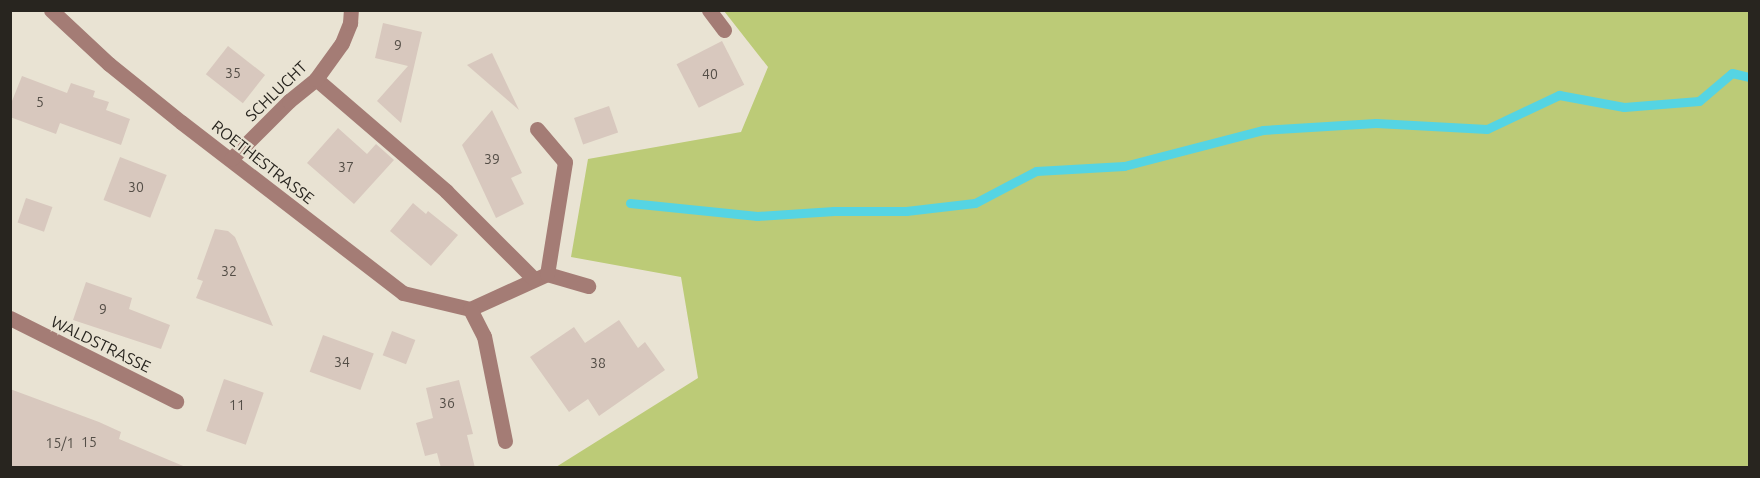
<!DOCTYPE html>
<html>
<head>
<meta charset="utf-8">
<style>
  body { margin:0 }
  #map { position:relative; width:1760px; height:478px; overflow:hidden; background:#e9e3d3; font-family:Ubuntu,sans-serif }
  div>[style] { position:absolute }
  .green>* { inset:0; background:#bccb77 }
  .stream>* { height:9px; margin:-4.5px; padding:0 4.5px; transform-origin:4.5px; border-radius:4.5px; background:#55d4e3 }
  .building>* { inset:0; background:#d8c8be; transform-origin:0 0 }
  .minor>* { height:15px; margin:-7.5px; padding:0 7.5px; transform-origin:7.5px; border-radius:7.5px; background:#a47c75 }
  span { translate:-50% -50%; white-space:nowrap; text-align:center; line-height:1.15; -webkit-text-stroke:4.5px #e9e3d3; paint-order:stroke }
  .number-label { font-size:14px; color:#544e47 }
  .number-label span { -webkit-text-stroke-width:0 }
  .street-label { font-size:16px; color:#28251f }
  .frame { position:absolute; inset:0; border:12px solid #28251f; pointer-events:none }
</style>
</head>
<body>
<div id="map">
  <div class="green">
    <div style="clip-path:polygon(724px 11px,1749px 11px,1749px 467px,556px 467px,698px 378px,681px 277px,571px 257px,588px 159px,741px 132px,768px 67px)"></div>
  </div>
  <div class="stream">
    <div style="left:630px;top:203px;width:128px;rotate:5.8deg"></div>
    <div style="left:757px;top:216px;width:77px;rotate:-3.7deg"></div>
    <div style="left:834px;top:211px;width:72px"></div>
    <div style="left:906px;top:211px;width:69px;rotate:-6.6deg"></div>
    <div style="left:975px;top:203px;width:69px;rotate:-27.7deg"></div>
    <div style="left:1036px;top:171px;width:88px;rotate:-3.3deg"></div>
    <div style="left:1124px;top:166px;width:144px;rotate:-14.5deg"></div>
    <div style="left:1263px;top:130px;width:113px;rotate:-3.5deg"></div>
    <div style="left:1376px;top:123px;width:111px;rotate:3.1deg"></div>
    <div style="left:1487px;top:129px;width:80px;rotate:-25.3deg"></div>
    <div style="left:1559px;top:95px;width:66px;rotate:10.5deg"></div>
    <div style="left:1624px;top:107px;width:75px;rotate:-4.6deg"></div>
    <div style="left:1699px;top:101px;width:43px;rotate:-40.3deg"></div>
    <div style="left:1732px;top:73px;width:18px;rotate:13deg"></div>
  </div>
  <div class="building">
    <div style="clip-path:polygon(383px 23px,422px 32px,401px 123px,377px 101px,408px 66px,375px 58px)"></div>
    <div style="left:722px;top:41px;width:49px;height:51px;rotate:63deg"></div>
    <div style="left:228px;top:46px;width:47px;height:36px;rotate:38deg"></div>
    <div style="clip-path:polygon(492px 53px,519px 110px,467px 65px)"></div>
    <div style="clip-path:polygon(22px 76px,67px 93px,71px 83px,95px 91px,93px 97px,109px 102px,106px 110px,130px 119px,121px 145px,60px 123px,56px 134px,10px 117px,10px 106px)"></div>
    <div style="left:609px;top:106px;width:28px;height:37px;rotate:71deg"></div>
    <div style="clip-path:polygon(492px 110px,522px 173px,511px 178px,524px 204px,496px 218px,462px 145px)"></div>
    <div style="clip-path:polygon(338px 128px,367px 154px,376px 144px,394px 160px,354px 204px,307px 163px)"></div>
    <div style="left:120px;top:157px;width:50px;height:46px;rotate:21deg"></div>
    <div style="left:26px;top:198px;width:28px;height:26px;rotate:19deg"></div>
    <div style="clip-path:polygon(413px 203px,426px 214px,428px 211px,458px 235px,431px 266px,390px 231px)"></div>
    <div style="clip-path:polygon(215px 229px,228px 231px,235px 237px,273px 326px,196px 298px,203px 281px,197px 279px)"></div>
    <div style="clip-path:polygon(86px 282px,132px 298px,129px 309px,170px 325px,161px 349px,73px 320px)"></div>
    <div style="clip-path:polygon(619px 320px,638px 348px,645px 342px,665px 370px,599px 416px,588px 399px,569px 412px,530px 357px,574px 327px,585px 343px)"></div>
    <div style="left:392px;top:331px;width:25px;height:26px;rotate:21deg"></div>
    <div style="left:323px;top:335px;width:54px;height:39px;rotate:20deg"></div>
    <div style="left:224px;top:379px;width:42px;height:55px;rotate:19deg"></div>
    <div style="clip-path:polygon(459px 380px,473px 434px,467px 435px,475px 468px,441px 468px,437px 453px,425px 456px,416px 423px,433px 418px,426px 388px)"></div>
    <div style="clip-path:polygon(10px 389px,99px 422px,121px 432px,119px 439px,188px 468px,10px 468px)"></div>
  </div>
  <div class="minor">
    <div style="left:51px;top:10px;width:79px;rotate:43deg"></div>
    <div style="left:109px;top:64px;width:92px;rotate:38.9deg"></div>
    <div style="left:181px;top:122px;width:280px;rotate:37.6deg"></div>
    <div style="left:403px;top:293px;width:69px;rotate:13.4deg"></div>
    <div style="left:470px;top:309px;width:85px;rotate:-24.4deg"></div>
    <div style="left:547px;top:274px;width:43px;rotate:16.3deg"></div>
    <div style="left:709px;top:10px;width:25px;rotate:53deg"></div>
    <div style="left:316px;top:79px;width:172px;rotate:40.7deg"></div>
    <div style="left:446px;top:191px;width:123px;rotate:45deg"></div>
    <div style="left:537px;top:129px;width:43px;rotate:49.7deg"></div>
    <div style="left:565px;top:162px;width:113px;rotate:99.1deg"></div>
    <div style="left:231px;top:159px;width:82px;rotate:-45deg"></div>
    <div style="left:289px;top:101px;width:35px;rotate:-39deg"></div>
    <div style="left:316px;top:79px;width:44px;rotate:-54.2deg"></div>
    <div style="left:342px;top:43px;width:22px;rotate:-68deg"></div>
    <div style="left:350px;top:23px;width:13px;rotate:-86deg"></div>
    <div style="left:470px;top:309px;width:30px;rotate:63deg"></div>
    <div style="left:484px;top:336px;width:107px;rotate:78.7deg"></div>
    <div style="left:10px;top:318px;width:186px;rotate:26.6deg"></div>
  </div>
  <div class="number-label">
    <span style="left:398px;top:45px">9</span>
    <span style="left:233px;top:73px">35</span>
    <span style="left:710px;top:74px">40</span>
    <span style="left:40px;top:102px">5</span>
    <span style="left:492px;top:159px">39</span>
    <span style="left:346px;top:167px">37</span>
    <span style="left:136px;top:187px">30</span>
    <span style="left:229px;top:271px">32</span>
    <span style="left:103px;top:309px">9</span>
    <span style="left:342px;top:362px">34</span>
    <span style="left:598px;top:363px">38</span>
    <span style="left:447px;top:403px">36</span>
    <span style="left:237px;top:405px">11</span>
    <span style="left:89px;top:442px">15</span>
    <span style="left:60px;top:443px">15/1</span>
  </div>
  <div class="street-label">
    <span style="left:276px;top:91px;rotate:-44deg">SCHLUCHT</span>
    <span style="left:263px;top:162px;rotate:38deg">ROETHESTRASSE</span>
    <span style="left:101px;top:344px;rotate:26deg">WALDSTRASSE</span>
  </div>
  <div class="frame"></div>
</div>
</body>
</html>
